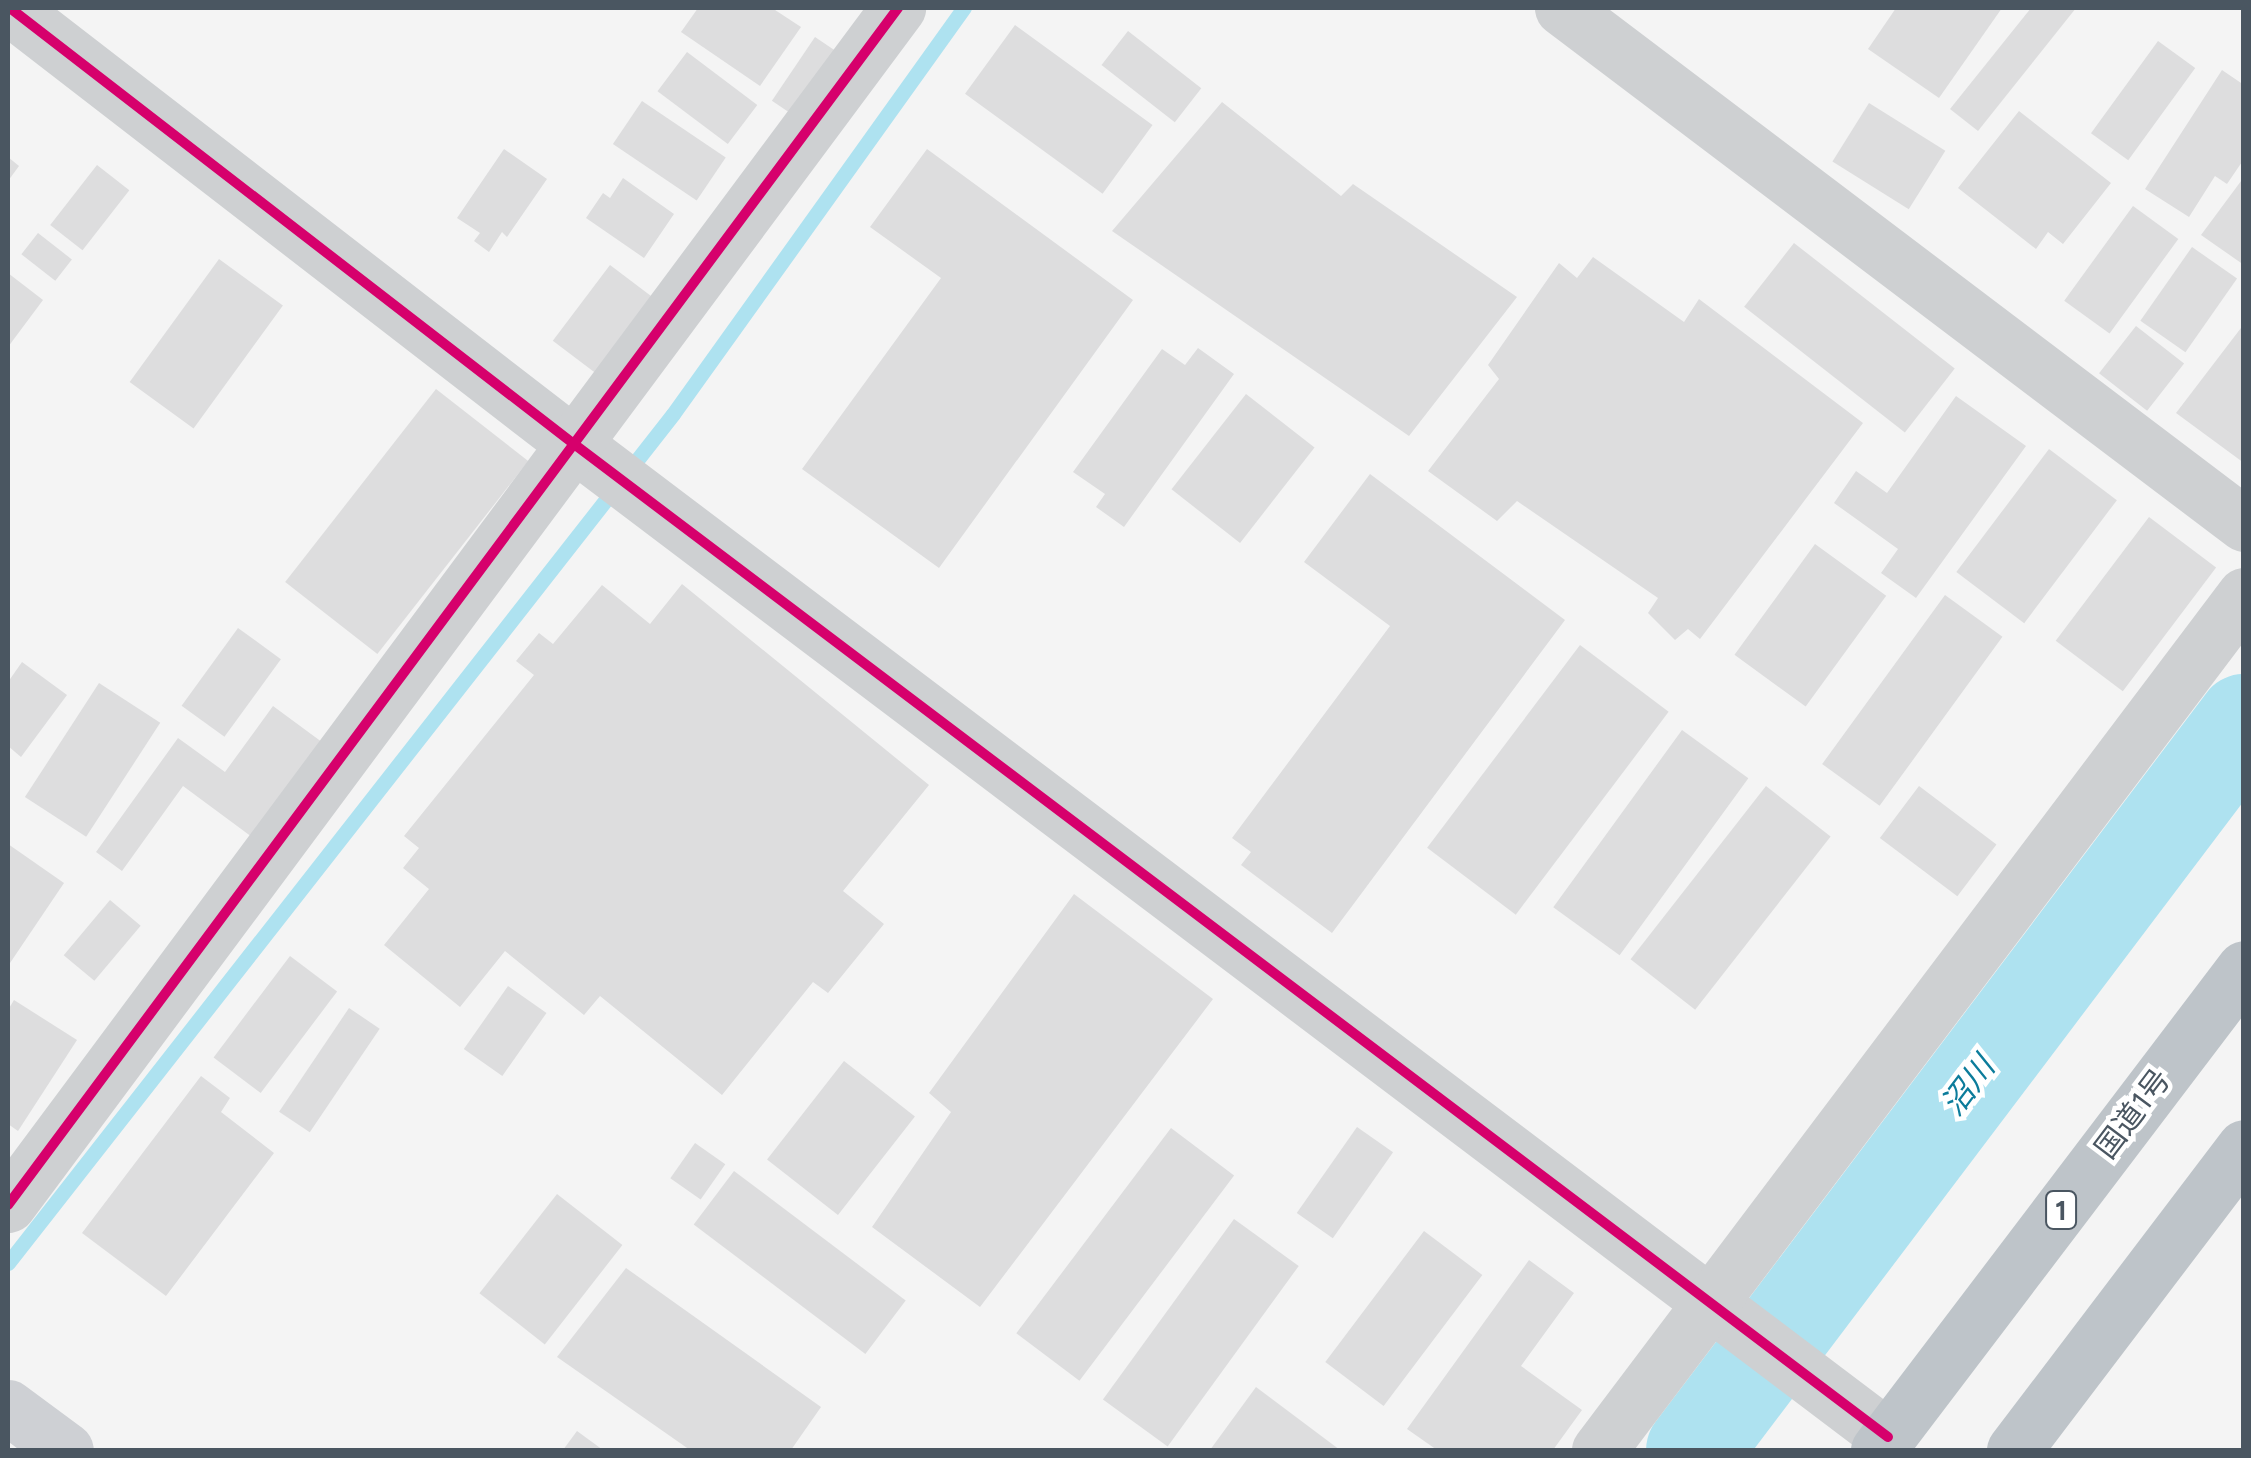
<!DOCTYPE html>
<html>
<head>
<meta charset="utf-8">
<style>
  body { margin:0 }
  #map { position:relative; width:2251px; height:1458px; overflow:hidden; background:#f4f4f4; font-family:Figtree,"Noto Sans JP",sans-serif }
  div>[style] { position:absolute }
  .stream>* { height:15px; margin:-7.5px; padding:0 7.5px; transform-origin:7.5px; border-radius:7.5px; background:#aee2f0 }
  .river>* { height:95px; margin:-47.5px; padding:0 47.5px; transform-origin:47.5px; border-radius:47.5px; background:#aee2f0 }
  .building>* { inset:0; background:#ddddde; transform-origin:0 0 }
  .street>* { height:55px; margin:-27.5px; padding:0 27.5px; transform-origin:27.5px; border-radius:27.5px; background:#ced0d2 }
  .secondary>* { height:55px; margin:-27.5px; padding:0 27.5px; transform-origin:27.5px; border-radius:27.5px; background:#ced0d4 }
  .highway>* { height:55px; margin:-27.5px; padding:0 27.5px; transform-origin:27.5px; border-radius:27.5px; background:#bec4c9 }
  .cycleway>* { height:10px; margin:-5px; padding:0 5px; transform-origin:5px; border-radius:5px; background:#d6006c }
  span { translate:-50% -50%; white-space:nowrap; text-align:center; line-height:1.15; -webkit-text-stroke:9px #fff; paint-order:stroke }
  .shield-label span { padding:2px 8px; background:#fff; border:2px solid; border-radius:8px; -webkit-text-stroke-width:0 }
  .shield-label { font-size:28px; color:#4a5661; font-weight:700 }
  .street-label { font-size:30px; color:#4a5661 }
  .water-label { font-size:32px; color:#0c7c9b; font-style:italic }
  .frame { position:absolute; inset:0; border:10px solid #4a5661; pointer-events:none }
</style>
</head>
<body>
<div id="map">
  <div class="stream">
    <div style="left:8px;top:1263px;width:1078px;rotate:-51.93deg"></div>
    <div style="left:673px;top:414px;width:500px;rotate:-54.4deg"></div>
  </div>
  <div class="river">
    <div style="left:1693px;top:1450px;width:914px;rotate:-52.92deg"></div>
  </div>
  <div class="building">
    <div style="clip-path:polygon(698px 8px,772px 8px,801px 27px,760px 86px,681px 32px)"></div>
    <div style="clip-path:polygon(1896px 8px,2002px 8px,1939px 98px,1868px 49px)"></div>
    <div style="clip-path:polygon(2031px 8px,2076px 8px,1978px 131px,1950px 109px)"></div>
    <div style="left:1015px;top:25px;width:170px;height:85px;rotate:36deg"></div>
    <div style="left:1128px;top:31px;width:93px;height:43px;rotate:38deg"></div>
    <div style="left:815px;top:37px;width:25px;height:77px;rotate:34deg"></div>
    <div style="left:2158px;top:41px;width:46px;height:114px;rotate:36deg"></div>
    <div style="left:687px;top:52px;width:88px;height:49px;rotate:37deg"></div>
    <div style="clip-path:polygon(2222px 70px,2244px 85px,2244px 159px,2227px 184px,2215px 176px,2189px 217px,2145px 189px)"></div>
    <div style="left:642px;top:101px;width:101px;height:52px;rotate:34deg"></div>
    <div style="clip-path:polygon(1222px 102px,1341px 196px,1353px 184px,1517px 297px,1409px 436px,1112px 231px)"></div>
    <div style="left:1869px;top:103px;width:90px;height:69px;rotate:32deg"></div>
    <div style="clip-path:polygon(2019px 111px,2111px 183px,2063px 244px,2048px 232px,2036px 249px,1958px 188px)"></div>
    <div style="clip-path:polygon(504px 149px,547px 179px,507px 237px,502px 232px,489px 252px,474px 241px,480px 233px,457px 218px)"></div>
    <div style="clip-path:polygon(927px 149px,1133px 300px,939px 568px,802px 469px,941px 278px,870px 227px)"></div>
    <div style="clip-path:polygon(8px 157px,19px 166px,8px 181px)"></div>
    <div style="left:97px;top:165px;width:41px;height:76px;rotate:38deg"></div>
    <div style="clip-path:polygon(2244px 177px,2244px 265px,2201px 235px)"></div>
    <div style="clip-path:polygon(623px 178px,674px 214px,644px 258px,586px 218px,603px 193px,610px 198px)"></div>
    <div style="left:2133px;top:206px;width:56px;height:117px;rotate:36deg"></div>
    <div style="left:38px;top:233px;width:43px;height:27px;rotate:38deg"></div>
    <div style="left:1794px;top:243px;width:204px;height:81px;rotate:38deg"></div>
    <div style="left:2192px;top:247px;width:55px;height:90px;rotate:35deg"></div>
    <div style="clip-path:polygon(1593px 257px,1684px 322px,1699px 299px,1863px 423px,1700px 639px,1688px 629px,1675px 640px,1648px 613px,1658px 598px,1517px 501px,1497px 521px,1428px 471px,1499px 379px,1488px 365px,1559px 263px,1577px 278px)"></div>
    <div style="left:219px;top:259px;width:79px;height:152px;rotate:36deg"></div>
    <div style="left:610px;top:265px;width:53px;height:95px;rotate:37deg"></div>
    <div style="clip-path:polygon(8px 273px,43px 300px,8px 347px)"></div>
    <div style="clip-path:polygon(2244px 324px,2244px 463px,2176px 413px)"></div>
    <div style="left:2136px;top:326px;width:61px;height:60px;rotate:38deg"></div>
    <div style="clip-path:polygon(1198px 348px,1234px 374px,1124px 527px,1096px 507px,1105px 494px,1073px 472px,1162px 349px,1185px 365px)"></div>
    <div style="left:436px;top:389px;width:117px;height:245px;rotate:38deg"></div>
    <div style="left:1246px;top:394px;width:87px;height:121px;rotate:38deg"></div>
    <div style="clip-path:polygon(1956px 396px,2026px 446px,1916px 598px,1881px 573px,1898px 549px,1834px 503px,1856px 471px,1887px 493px)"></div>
    <div style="left:2049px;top:449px;width:85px;height:154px;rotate:37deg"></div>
    <div style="clip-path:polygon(1370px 474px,1565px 620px,1332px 933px,1241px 865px,1251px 852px,1232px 838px,1390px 626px,1304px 562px)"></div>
    <div style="left:2149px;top:517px;width:84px;height:155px;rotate:37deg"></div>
    <div style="left:1815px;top:544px;width:88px;height:137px;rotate:36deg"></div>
    <div style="clip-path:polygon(682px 584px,929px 785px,843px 891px,884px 924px,828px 993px,813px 982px,722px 1095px,600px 996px,584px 1015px,505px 951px,460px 1007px,384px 945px,429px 889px,403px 868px,419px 848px,404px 836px,534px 675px,516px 661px,539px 633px,553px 644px,602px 585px,650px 624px)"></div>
    <div style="left:1945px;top:595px;width:71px;height:209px;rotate:36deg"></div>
    <div style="left:238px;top:628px;width:53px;height:96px;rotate:36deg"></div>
    <div style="left:1580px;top:645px;width:111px;height:254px;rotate:37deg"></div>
    <div style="clip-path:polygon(22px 662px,67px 695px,21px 757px,8px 746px,8px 682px)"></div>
    <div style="left:99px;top:683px;width:73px;height:136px;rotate:33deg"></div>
    <div style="clip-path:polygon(273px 706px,330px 748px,260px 843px,183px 786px,122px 871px,96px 852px,178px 738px,225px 772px)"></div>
    <div style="left:1682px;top:730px;width:82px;height:219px;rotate:36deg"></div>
    <div style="left:1766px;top:786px;width:82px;height:220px;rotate:38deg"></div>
    <div style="left:1919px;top:786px;width:97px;height:65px;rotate:37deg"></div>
    <div style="clip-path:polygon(8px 844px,64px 883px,8px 966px)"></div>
    <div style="clip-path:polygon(1074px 894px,1213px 999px,980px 1307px,872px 1227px,951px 1112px,929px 1093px)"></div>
    <div style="left:110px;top:900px;width:40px;height:72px;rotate:40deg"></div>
    <div style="left:290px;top:956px;width:59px;height:127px;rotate:37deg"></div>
    <div style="left:508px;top:986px;width:47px;height:77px;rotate:35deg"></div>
    <div style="clip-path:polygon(14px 1000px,77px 1040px,18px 1131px,8px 1124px,8px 1010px)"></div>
    <div style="left:349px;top:1008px;width:37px;height:125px;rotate:34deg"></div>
    <div style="left:844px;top:1061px;width:90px;height:125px;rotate:38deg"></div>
    <div style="clip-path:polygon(201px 1076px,230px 1098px,221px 1112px,274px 1153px,166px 1296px,82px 1233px)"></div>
    <div style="left:1357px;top:1127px;width:44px;height:105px;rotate:35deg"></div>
    <div style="left:1171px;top:1128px;width:79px;height:257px;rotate:37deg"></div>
    <div style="left:695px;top:1143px;width:37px;height:43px;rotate:35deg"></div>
    <div style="left:734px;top:1171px;width:215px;height:67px;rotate:37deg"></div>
    <div style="left:557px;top:1194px;width:83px;height:126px;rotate:38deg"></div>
    <div style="left:1234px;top:1219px;width:80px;height:223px;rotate:36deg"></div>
    <div style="left:1424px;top:1231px;width:73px;height:164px;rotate:37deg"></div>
    <div style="clip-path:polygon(1529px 1260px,1574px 1293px,1521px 1366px,1582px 1410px,1553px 1450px,1437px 1450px,1407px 1429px)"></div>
    <div style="clip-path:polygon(626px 1268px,821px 1407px,791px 1450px,690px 1450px,557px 1357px)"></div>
    <div style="clip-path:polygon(1256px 1387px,1340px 1450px,1210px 1450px)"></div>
    <div style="clip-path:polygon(577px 1431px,603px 1450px,563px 1450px)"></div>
  </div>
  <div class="street">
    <div style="left:10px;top:8px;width:713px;rotate:37.71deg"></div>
    <div style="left:574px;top:444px;width:1647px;rotate:37.08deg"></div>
    <div style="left:1562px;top:8px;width:855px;rotate:37.11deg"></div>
    <div style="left:8px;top:1205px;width:1492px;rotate:-53.37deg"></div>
    <div style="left:1599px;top:1450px;width:1071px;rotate:-52.97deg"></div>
  </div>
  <div class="secondary">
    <div style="left:8px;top:1407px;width:72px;rotate:36.6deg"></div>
  </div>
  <div class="highway">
    <div style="left:1878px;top:1450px;width:605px;rotate:-52.79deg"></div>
    <div style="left:2014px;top:1450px;width:380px;rotate:-52.8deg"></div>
  </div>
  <div class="cycleway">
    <div style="left:10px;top:8px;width:713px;rotate:37.71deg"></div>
    <div style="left:574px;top:444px;width:1647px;rotate:37.08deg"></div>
    <div style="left:8px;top:1205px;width:1492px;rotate:-53.37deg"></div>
  </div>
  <div class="shield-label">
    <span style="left:2061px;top:1210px">1</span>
  </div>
  <div class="street-label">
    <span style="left:2133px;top:1114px;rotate:-53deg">国道1号</span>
  </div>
  <div class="water-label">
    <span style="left:1968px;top:1086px;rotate:-53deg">沼川</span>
  </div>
  <div class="frame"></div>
</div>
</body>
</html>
